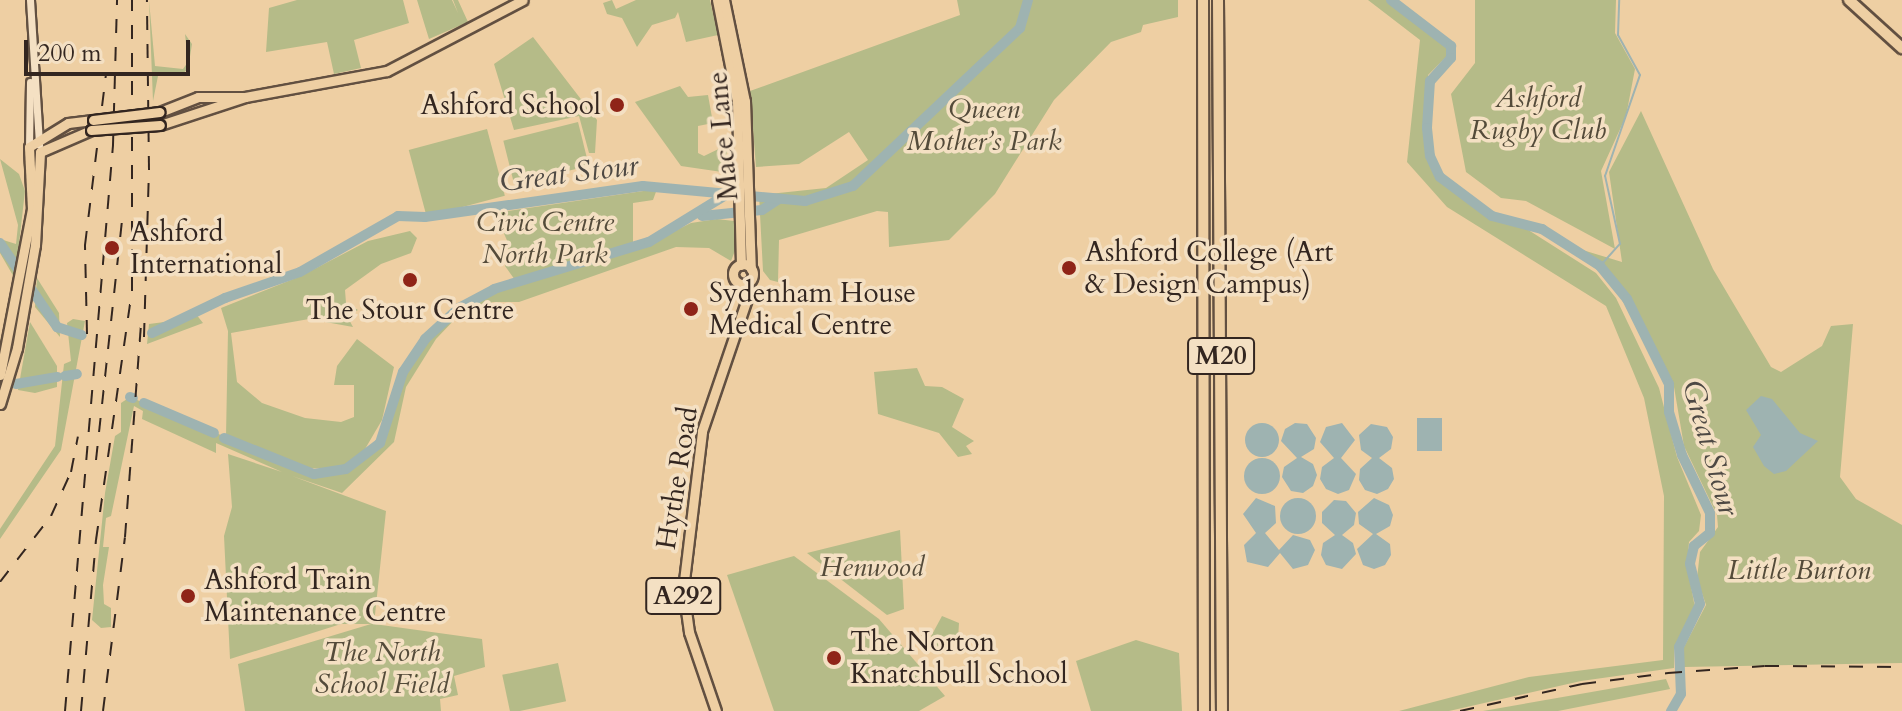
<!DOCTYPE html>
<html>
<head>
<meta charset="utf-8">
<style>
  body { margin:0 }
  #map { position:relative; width:1902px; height:711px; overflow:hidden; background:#eecfa3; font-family:Cardo,serif }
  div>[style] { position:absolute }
  .green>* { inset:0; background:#b5bb88; transform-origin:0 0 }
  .water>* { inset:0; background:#9eb3b1; transform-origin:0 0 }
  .round { border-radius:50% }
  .stream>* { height:2px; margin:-1px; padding:0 1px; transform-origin:1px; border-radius:1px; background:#9eb3b1 }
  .river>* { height:10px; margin:-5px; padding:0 5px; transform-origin:5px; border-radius:5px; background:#9eb3b1 }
  .roads { filter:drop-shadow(2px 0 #625041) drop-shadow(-2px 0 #625041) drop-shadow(0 2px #625041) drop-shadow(0 -2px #625041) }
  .minor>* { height:7px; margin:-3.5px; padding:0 3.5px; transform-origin:3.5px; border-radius:3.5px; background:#f4e0c3 }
  .major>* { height:9px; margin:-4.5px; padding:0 4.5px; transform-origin:4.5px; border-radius:4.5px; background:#eecfa3 }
  .major>.ring { margin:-4.5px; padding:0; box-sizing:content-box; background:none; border:9px solid #eecfa3; border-radius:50% }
  .highway>* { height:10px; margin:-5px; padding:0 5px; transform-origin:5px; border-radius:5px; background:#eecfa3 }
  .rail>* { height:2px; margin-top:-1px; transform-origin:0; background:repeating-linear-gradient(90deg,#332620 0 14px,transparent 0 28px) }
  .bridges { filter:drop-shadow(2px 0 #332620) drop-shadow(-2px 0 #332620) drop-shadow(0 2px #332620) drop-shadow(0 -2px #332620) }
  .major-bridge>* { height:9px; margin:-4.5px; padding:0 4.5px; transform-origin:4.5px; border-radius:4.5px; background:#eecfa3 }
  .dots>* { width:22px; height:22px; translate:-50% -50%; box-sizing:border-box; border:4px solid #f4e0c3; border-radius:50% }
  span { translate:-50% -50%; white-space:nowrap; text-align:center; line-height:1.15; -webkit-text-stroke:7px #f4e0c3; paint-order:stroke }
  .shield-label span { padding:2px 6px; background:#f4e0c3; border:2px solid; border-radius:6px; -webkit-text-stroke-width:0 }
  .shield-label { font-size:26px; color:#332620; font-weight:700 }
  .park-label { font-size:28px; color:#544b3a; font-style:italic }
  .poi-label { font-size:28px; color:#332620 }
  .right { translate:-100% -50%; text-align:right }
  .left { translate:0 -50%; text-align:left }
  .street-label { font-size:28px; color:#332620 }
  .water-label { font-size:30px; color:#4e4944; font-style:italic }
  .scale { position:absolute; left:24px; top:40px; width:166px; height:36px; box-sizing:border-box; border:4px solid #332620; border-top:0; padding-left:10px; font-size:24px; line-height:28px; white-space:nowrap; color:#332620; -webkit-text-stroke:6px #f4e0c3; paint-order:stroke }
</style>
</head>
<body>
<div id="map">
  <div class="green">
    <div style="clip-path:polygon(149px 0,155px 66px,183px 69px,188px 62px,185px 34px,192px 44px,188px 69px,181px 75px,167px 72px,158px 76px,153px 101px)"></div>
    <div style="clip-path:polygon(297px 0,403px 0,409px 23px,354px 40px,361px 68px,334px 74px,327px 42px,266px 52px,269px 8px)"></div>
    <div style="clip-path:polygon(417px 0,452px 0,458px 13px,453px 0,458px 0,468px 22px,429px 39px)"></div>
    <div style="clip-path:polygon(612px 0,616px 9px,636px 0,710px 0,718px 35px,686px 42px,678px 12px,675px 18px,652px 25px,637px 47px,622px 18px,607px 14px,603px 3px)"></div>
    <div style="clip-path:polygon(957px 0,1178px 0,1178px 17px,1143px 25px,1141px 32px,1111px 42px,1054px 100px,995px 194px,949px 240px,889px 247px,888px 212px,877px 211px,779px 240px,778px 282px,770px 280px,763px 271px,759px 195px,826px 188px,868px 160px,849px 132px,799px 164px,756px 167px,750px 91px,960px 15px)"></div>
    <div style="clip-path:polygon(1368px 0,1386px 0,1447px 46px,1447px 56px,1428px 75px,1426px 155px,1438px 179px,1490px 219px,1522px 226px,1596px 273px,1616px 298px,1659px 388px,1677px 457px,1701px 515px,1699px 531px,1689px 542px,1687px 565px,1695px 608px,1674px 649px,1674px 668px,1581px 681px,1449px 711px,1399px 711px,1529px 677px,1663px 660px,1664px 496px,1644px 398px,1606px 306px,1447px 207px,1407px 162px,1420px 40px)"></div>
    <div style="clip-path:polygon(1475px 0,1616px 0,1615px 33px,1635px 69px,1626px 116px,1601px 171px,1615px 249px,1526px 201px,1501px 198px,1466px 172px,1451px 94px,1475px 63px)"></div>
    <div style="clip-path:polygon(533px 37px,597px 120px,595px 153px,589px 153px,579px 116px,514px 130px,494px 64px)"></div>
    <div style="clip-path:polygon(680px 86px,688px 97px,708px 95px,713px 123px,698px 126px,698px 153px,704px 156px,729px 144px,722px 172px,681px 166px,635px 102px)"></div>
    <div style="clip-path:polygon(1641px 111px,1713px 269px,1771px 367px,1781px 372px,1822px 346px,1831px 326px,1853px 324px,1840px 477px,1856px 499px,1902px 525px,1902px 663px,1684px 667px,1683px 649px,1706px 605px,1697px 578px,1700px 552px,1718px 527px,1717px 515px,1684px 446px,1674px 387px,1628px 294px,1605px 267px,1576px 248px,1622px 262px,1609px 172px)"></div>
    <div style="left:578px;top:122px;width:45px;height:77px;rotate:76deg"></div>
    <div style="left:487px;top:129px;width:69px;height:81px;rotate:75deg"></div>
    <div style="clip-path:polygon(0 159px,19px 174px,25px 191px,15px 279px,0 253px,0 239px,16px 244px,18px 225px)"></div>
    <div style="clip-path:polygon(657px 189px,653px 200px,633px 203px,633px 247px,515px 280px,505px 266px,509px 245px,495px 213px)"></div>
    <div style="clip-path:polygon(717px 219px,734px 221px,738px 243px,731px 261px,709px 248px,676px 247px,519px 302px,493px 302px,457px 317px,436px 339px,406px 387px,394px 442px,342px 493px,292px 476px,386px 511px,374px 624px,482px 639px,485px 667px,454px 676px,458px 695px,440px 699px,441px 711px,245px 711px,238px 664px,371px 624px,341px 624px,230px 659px,224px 536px,232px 507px,228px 454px,282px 472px,216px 443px,216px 453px,142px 419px,143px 411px,134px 406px,111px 516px,106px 518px,103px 547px,109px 547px,103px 585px,104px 604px,111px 608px,111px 627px,101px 628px,92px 620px,105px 493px,115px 436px,121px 432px,121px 403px,130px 397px,314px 474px,337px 473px,353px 463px,338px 469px,307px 468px,226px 436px,228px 331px,221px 308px,301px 276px,368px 241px,410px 231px,417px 238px,411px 253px,381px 264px,345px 290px,346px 303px,358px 310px,347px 316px,353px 327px,309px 319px,231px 333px,237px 382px,262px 403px,305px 418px,341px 422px,354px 417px,354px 385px,334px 385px,337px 366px,357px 339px,394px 367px,382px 420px,358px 461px,386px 432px,389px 408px,414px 353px,441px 322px,479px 295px,642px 247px,691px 223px)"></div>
    <div style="clip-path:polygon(37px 278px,59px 313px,60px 337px,35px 307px)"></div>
    <div style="clip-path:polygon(192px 309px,203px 323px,147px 344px,149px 324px,172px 321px)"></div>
    <div style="clip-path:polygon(73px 319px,85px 321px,61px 450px,0 539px,0 529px,55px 446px,64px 364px,71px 361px,67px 323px)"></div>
    <div style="clip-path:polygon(30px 322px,57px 366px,57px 387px,35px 393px,18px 390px)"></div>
    <div style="clip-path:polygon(917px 368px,925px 386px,942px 387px,964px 399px,952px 427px,974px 441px,966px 446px,972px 454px,958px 457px,939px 433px,878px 414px,874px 372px)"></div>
    <div style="clip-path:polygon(900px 530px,904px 609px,887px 615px,807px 553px)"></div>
    <div style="clip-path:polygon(794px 556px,879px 619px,945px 696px,919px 711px,774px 711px,727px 575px)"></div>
    <div style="clip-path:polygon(942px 616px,959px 623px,958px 640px,950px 647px,931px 648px,929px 640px)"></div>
    <div style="clip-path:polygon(1136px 640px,1179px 653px,1182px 711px,1091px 711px,1076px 661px)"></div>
    <div style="left:558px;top:663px;width:39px;height:57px;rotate:78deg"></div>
    <div style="clip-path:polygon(1666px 679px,1670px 689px,1558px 711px,1483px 711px)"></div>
  </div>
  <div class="water">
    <div style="clip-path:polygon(1761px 396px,1772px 399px,1800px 433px,1818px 441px,1786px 471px,1774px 474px,1764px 466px,1753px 447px,1761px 435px,1746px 410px)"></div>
    <div style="left:1417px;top:418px;width:25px;height:33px"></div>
    <div class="round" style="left:1245px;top:423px;width:34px;height:34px"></div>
    <div style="clip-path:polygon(1295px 423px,1307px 424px,1316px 438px,1314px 449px,1301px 457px,1313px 464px,1317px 475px,1313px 486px,1303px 493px,1291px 491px,1282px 477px,1284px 467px,1297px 458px,1281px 441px,1285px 429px)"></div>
    <div style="clip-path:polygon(1342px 423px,1355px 440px,1341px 458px,1356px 474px,1349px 490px,1338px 494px,1326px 489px,1320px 479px,1322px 467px,1334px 458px,1320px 442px,1326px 427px)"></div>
    <div style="clip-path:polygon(1371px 424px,1387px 427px,1393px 437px,1391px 449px,1379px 458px,1392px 468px,1394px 479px,1388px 489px,1377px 494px,1365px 490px,1359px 480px,1360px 469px,1372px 458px,1361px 450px,1359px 435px)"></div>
    <div class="round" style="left:1244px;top:458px;width:36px;height:36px"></div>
    <div style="clip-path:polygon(1256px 498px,1275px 506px,1276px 523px,1265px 533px,1279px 550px,1293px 535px,1310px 540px,1315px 550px,1308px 565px,1293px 569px,1280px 553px,1268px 567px,1247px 562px,1244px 545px,1256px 533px,1243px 514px)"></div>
    <div style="clip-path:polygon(1374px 498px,1389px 505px,1393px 515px,1390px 526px,1376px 534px,1390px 544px,1391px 555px,1385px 565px,1374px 569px,1363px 565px,1357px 549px,1373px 534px,1359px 524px,1358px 512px)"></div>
    <div class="round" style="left:1280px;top:498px;width:36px;height:36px"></div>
    <div style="clip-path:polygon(1334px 500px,1346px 501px,1356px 513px,1354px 525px,1342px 535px,1353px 543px,1356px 554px,1342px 569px,1326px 565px,1321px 555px,1323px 543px,1335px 535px,1322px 523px,1322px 512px)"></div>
  </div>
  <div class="stream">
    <div style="left:1394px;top:0;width:2px;rotate:90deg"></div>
    <div style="left:1600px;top:266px;width:30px;rotate:-48deg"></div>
    <div style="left:1620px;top:244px;width:70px;rotate:-102.4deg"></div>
    <div style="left:1605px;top:176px;width:107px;rotate:-70.9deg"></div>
    <div style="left:1640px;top:75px;width:46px;rotate:-118.8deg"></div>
    <div style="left:1618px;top:35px;width:35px;rotate:-88deg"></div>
  </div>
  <div class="river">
    <div style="left:1391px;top:0;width:76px;rotate:37.5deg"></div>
    <div style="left:1451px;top:46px;width:12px;rotate:90deg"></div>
    <div style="left:1451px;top:58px;width:31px;rotate:132deg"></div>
    <div style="left:1430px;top:81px;width:47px;rotate:93.7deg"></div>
    <div style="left:1427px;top:128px;width:28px;rotate:84deg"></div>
    <div style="left:1430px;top:156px;width:23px;rotate:65deg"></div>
    <div style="left:1440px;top:177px;width:65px;rotate:36.9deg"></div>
    <div style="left:1492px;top:216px;width:52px;rotate:14.6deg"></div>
    <div style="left:1542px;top:229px;width:69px;rotate:32.5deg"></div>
    <div style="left:1600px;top:266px;width:43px;rotate:50.7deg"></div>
    <div style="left:1627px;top:299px;width:95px;rotate:63.7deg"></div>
    <div style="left:1669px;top:384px;width:28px;rotate:90deg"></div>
    <div style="left:1669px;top:412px;width:45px;rotate:73.2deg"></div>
    <div style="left:1682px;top:455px;width:64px;rotate:64.2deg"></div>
    <div style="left:1710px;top:513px;width:20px;rotate:90deg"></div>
    <div style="left:1710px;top:533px;width:21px;rotate:141deg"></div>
    <div style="left:1694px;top:546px;width:18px;rotate:103deg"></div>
    <div style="left:1690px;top:564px;width:41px;rotate:76deg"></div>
    <div style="left:1700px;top:604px;width:48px;rotate:116deg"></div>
    <div style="left:1679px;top:647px;width:47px;rotate:87.6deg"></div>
    <div style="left:1681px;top:694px;width:20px;rotate:120deg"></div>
    <div style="left:702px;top:216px;width:60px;rotate:-5.7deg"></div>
    <div style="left:762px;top:210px;width:20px;rotate:-33deg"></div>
    <div style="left:0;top:243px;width:102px;rotate:55.8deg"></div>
    <div style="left:57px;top:327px;width:26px;rotate:18deg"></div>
    <div style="left:152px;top:333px;width:81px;rotate:-25.6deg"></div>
    <div style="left:225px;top:298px;width:79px;rotate:-19.1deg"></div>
    <div style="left:300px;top:272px;width:113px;rotate:-29.7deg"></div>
    <div style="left:398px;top:216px;width:27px;rotate:2deg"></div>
    <div style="left:425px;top:217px;width:220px;rotate:-8.1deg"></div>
    <div style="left:643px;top:186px;width:163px;rotate:5.3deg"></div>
    <div style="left:805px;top:201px;width:50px;rotate:-17.4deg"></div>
    <div style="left:853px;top:186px;width:230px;rotate:-43.4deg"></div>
    <div style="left:1020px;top:28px;width:29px;rotate:-74deg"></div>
    <div style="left:65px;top:376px;width:12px;rotate:-9deg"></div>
    <div style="left:16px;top:384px;width:42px;rotate:-9.7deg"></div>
    <div style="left:130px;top:397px;width:3px;rotate:18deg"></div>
    <div style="left:144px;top:403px;width:76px;rotate:23.2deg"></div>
    <div style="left:224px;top:438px;width:97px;rotate:21.8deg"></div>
    <div style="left:314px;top:474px;width:32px;rotate:-9deg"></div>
    <div style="left:346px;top:469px;width:43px;rotate:-37.4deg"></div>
    <div style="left:380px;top:443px;width:75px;rotate:-72.1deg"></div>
    <div style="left:403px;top:372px;width:40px;rotate:-56deg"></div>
    <div style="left:425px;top:339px;width:46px;rotate:-42.4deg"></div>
    <div style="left:459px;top:308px;width:40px;rotate:-28deg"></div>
    <div style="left:494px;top:289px;width:162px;rotate:-16.9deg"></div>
    <div style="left:649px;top:242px;width:94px;rotate:-31.5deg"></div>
  </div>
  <div class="roads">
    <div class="minor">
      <div style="left:30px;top:0;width:145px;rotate:86.4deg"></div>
      <div style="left:29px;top:147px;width:65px;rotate:-89.1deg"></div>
    </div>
    <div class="major">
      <div style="left:717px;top:0;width:103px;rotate:78.8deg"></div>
      <div style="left:737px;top:101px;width:164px;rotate:88.6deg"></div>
      <div style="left:724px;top:0;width:103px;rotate:78.3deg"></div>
      <div style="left:745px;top:101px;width:168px;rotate:88deg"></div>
      <div style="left:160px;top:112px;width:41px;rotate:-21.5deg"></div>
      <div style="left:198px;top:97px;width:47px"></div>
      <div style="left:160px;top:125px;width:89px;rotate:-18.2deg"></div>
      <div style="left:245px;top:97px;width:144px;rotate:-10.4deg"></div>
      <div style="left:387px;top:71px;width:153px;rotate:-27.6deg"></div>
      <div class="ring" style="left:733px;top:264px;width:11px;height:11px"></div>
      <div style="left:0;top:375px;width:169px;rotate:-79.1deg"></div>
      <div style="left:32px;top:209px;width:62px;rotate:-92.8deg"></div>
      <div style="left:29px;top:147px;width:46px;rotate:-31.6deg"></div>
      <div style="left:68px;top:123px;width:25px;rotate:-7deg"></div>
      <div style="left:0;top:404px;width:59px;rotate:-73.1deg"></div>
      <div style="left:17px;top:348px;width:105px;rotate:-80.1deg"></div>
      <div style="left:35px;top:245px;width:93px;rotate:-86.9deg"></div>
      <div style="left:40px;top:152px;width:56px;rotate:-23.3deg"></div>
      <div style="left:716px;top:711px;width:83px;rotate:-108.9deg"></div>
      <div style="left:689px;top:632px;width:43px;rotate:-97.9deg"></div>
      <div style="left:683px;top:589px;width:159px;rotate:-83.1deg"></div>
      <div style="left:702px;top:431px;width:143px;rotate:-71.2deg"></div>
      <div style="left:748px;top:296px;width:13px;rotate:-90deg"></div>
    </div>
    <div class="highway">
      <div style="left:1203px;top:0;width:711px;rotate:89.92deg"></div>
      <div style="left:1218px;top:0;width:711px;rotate:89.68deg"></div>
      <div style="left:1849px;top:0;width:72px;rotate:42.2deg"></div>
    </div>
  </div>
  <div class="rail">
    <div style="left:87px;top:334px;width:89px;rotate:-91.3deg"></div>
    <div style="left:85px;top:245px;width:171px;rotate:-83deg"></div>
    <div style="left:144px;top:337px;width:167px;rotate:-88.3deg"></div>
    <div style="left:149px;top:170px;width:170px;rotate:-90.7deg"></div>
    <div style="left:96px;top:460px;width:251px;rotate:-83.8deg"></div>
    <div style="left:0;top:582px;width:83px;rotate:-52.3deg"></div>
    <div style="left:51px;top:516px;width:48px;rotate:-65.6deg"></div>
    <div style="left:71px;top:472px;width:36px;rotate:-79deg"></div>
    <div style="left:65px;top:711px;width:568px;rotate:-85.15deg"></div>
    <div style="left:113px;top:145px;width:145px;rotate:-88.4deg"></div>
    <div style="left:81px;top:711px;width:172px;rotate:-85deg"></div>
    <div style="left:96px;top:540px;width:252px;rotate:-81.8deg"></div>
    <div style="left:132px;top:291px;width:291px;rotate:-90deg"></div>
    <div style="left:103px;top:711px;width:175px;rotate:-82.8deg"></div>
    <div style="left:125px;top:537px;width:213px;rotate:-85.7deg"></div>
    <div style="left:1460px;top:711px;width:125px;rotate:-12.5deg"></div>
    <div style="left:1582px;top:684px;width:87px;rotate:-7.3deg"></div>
    <div style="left:1668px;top:673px;width:97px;rotate:-4.1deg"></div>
    <div style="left:1765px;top:666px;width:137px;rotate:0.4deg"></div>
  </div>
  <div class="bridges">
    <div class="major-bridge">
      <div style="left:93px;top:120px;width:67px;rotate:-6.8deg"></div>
      <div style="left:91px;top:130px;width:69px;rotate:-4.1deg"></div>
    </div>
  </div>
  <div class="dots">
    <div style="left:617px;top:105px;background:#8f2418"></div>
    <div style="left:112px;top:248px;background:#8f2418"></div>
    <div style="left:1069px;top:268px;background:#8f2418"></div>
    <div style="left:410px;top:280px;background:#8f2418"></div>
    <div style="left:691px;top:309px;background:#8f2418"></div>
    <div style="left:188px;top:596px;background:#8f2418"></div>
    <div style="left:834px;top:658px;background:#8f2418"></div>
  </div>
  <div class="shield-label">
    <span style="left:1221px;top:356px">M20</span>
    <span style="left:683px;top:596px">A292</span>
  </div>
  <div class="park-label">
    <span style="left:1538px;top:114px">Ashford<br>Rugby Club</span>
    <span style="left:984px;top:125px">Queen<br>Mother’s Park</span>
    <span style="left:545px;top:238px">Civic Centre<br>North Park</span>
    <span style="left:872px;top:567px">Henwood</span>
    <span style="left:1799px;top:570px">Little Burton</span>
    <span style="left:382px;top:668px">The North<br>School Field</span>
  </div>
  <div class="poi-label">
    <span class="right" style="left:601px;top:105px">Ashford School</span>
    <span class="left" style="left:130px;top:248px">Ashford<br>International</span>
    <span class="left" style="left:1085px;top:268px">Ashford College (Art<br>&amp; Design Campus)</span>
    <span class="left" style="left:709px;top:309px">Sydenham House<br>Medical Centre</span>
    <span style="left:410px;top:310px">The Stour Centre</span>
    <span class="left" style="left:204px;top:596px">Ashford Train<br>Maintenance Centre</span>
    <span class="left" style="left:850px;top:658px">The Norton<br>Knatchbull School</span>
  </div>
  <div class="street-label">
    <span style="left:723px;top:136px;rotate:-95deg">Mace Lane</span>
    <span style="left:677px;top:478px;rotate:-81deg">Hythe Road</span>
  </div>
  <div class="water-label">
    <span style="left:569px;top:174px;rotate:-7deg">Great Stour</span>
    <span style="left:1710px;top:448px;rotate:74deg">Great Stour</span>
  </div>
  <div class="scale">200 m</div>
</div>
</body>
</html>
